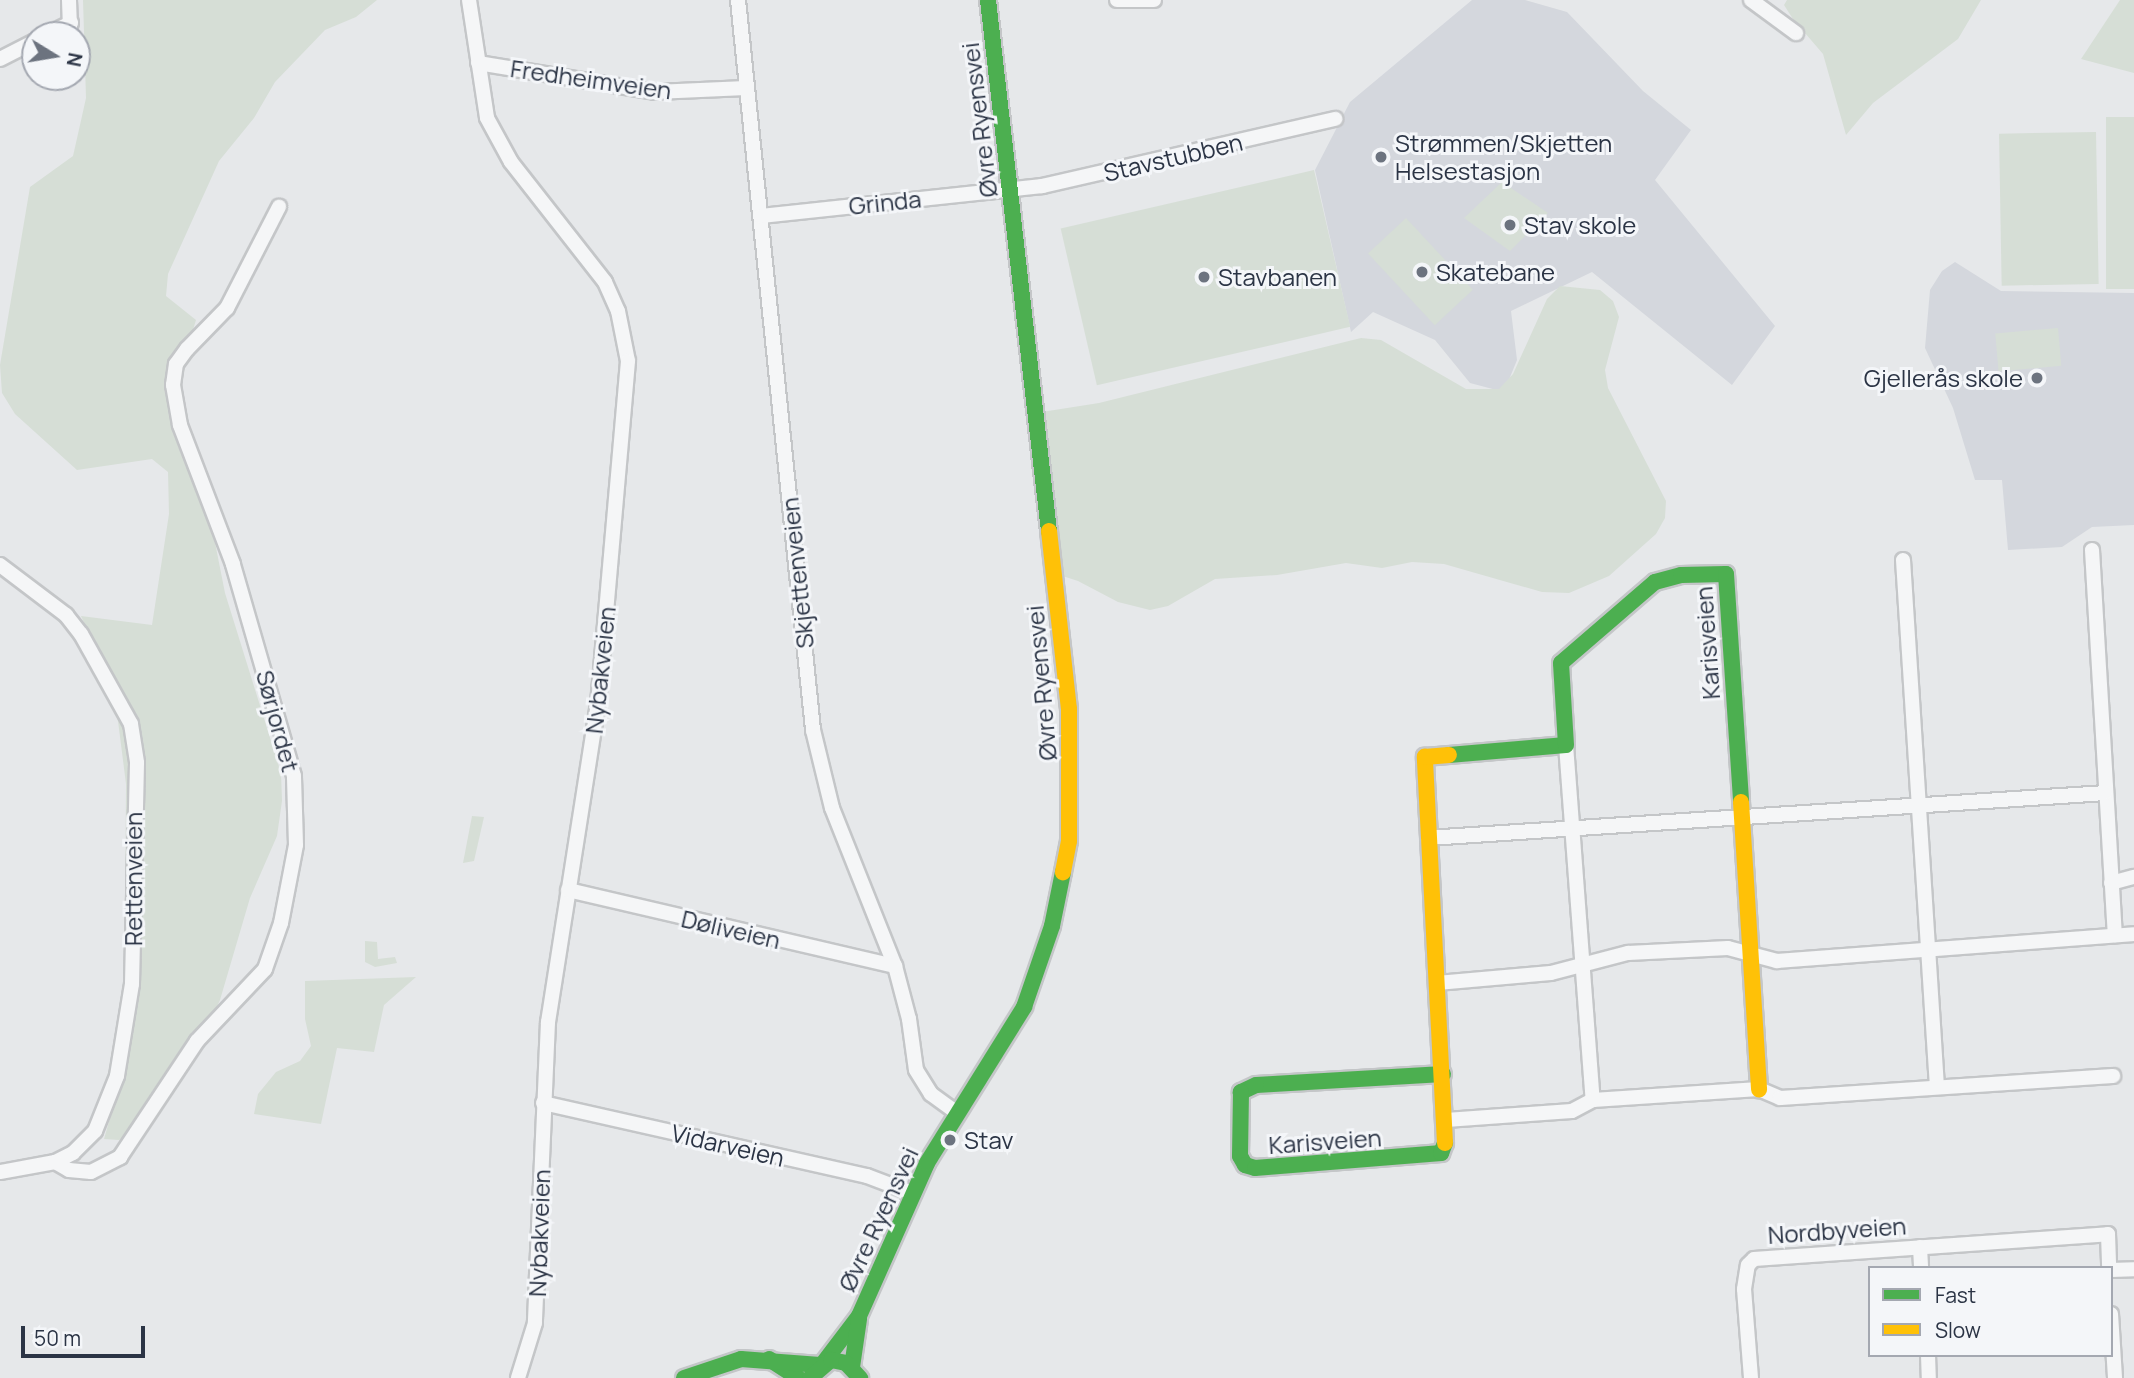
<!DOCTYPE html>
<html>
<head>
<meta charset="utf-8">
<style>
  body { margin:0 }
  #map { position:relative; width:2134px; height:1378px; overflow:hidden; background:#e6e8ea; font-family:Manrope,sans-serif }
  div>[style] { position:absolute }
  .built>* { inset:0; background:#d4d7dd }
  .green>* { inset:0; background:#d6ded6; transform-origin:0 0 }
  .roads { filter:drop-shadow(2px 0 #c4c6c8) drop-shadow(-2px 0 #c4c6c8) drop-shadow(0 2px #c4c6c8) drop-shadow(0 -2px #c4c6c8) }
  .street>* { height:14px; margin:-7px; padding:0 7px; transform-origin:7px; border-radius:7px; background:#f5f6f7 }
  .fast>* { height:16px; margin:-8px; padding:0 8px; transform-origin:8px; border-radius:8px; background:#4caf50 }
  .slow>* { height:16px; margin:-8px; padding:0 8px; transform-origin:8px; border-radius:8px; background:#ffc107 }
  .dots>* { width:19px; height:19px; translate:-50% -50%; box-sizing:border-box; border:4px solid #f4f6f9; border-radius:50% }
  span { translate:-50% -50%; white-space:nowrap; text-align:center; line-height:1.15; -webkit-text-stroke:6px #f4f6f9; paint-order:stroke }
  .street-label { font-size:24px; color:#2b3445 }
  .poi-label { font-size:24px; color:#2b3445 }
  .left { translate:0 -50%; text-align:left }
  .right { translate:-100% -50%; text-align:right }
  .legend { position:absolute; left:1868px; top:1266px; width:245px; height:91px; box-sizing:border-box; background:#f4f6f9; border:2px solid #a4a8b1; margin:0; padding:9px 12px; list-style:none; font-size:21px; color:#2b3445 }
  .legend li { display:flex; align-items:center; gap:14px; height:35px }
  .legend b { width:35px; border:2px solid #a4a8b1 }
  .north { position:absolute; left:21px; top:21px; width:70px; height:70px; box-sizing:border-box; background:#f4f6f9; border:2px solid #a4a8b1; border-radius:50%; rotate:101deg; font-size:19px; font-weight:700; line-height:28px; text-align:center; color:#2b3445 }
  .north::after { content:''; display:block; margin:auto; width:24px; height:32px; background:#6c737f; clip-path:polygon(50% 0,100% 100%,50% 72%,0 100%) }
  .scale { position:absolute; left:21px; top:1326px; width:124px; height:32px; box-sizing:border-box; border:4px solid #2b3445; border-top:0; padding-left:9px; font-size:21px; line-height:24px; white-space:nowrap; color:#2b3445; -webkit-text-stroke:5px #f4f6f9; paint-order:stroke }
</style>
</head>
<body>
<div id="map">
  <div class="built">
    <div style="clip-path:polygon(1472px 0,1525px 0,1567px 12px,1643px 91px,1691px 130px,1655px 180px,1775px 326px,1732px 385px,1592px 272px,1511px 311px,1517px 360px,1504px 392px,1470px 383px,1435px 340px,1373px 312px,1351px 332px,1315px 170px,1350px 102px)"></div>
    <div style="clip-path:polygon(1955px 262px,2001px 291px,2134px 293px,2134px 525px,2092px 527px,2062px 547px,2008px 550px,2002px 480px,1975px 480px,1953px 408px,1925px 348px,1930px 290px,1942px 271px)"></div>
  </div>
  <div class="green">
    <div style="clip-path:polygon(83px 0,377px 0,356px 17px,325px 30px,275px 82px,254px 118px,219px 161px,168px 274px,166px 296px,196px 320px,175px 389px,205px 492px,225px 593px,281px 773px,282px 801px,277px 836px,250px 898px,220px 1000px,193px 1060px,140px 1127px,119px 1140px,104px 1139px,119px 1087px,131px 988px,125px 923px,126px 784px,118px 721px,98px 653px,81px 616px,152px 625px,169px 514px,168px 472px,152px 459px,77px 470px,15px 414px,2px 393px,0 365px,30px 187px,73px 156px,80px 125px,86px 98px)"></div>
    <div style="clip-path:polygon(1787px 0,1981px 0,1958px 39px,1873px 103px,1846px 135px,1823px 54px,1793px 19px,1784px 5px)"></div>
    <div style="clip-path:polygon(2120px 0,2134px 0,2134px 73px,2081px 59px)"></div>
    <div style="left:2106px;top:117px;width:28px;height:172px"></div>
    <div style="left:2096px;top:132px;width:152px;height:97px;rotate:89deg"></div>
    <div style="left:1314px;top:170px;width:161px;height:260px;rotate:77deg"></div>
    <div style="clip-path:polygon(1502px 182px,1548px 213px,1510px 251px,1464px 218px)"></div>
    <div style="left:1406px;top:218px;width:98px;height:52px;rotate:47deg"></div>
    <div style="clip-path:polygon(1560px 286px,1600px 290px,1613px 301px,1619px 317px,1605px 370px,1608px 388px,1666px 501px,1665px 518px,1656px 534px,1609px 576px,1569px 593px,1542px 592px,1444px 564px,1412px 562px,1382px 568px,1346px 563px,1277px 575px,1215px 579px,1168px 606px,1150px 610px,1118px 602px,1078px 581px,1047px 571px,1029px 414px,1099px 403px,1361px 338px,1381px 340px,1466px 389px,1499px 389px,1513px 374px,1547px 299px)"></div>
    <div style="left:2058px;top:328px;width:38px;height:63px;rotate:85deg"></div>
    <div style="clip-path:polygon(472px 816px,484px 817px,474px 861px,463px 863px)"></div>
    <div style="clip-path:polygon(365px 941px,377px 942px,378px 959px,395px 957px,397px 963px,375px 967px,365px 962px)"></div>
    <div style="clip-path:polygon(416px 977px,384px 1005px,374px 1052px,337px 1048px,321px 1124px,254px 1114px,258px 1094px,276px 1072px,300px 1061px,311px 1046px,305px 1019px,305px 981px)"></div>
  </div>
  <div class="roads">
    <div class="street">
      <div style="left:69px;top:0;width:35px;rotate:88deg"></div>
      <div style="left:469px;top:0;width:119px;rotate:81.3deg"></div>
      <div style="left:487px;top:118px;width:50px;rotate:61.4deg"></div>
      <div style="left:511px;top:162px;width:152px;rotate:51.9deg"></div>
      <div style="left:605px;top:282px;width:32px;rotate:66deg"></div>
      <div style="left:618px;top:311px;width:51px;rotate:78.7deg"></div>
      <div style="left:628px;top:361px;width:343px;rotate:95deg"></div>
      <div style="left:598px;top:703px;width:323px;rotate:98.9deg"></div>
      <div style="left:548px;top:1022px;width:301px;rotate:92.5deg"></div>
      <div style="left:535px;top:1323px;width:58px;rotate:107.2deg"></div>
      <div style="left:738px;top:0;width:734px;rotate:84.13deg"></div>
      <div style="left:813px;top:730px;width:80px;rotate:76.3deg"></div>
      <div style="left:832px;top:808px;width:170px;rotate:68.3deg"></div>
      <div style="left:895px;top:966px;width:55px;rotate:75.2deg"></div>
      <div style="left:909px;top:1019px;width:51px;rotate:82.2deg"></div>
      <div style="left:916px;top:1070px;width:28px;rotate:58deg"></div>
      <div style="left:931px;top:1094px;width:32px;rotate:36deg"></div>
      <div style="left:1117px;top:0;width:37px"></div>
      <div style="left:1751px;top:0;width:56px;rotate:36.3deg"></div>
      <div style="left:46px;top:35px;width:28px;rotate:-26deg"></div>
      <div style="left:0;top:59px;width:39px;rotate:-27deg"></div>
      <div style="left:478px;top:63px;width:179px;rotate:9.3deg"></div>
      <div style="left:655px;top:92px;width:91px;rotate:-2.5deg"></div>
      <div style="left:761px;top:216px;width:283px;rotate:-6.1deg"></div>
      <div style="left:1042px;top:186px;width:301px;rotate:-12.9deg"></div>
      <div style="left:2092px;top:550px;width:386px;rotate:86.6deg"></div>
      <div style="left:1903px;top:560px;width:528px;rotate:86.31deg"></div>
      <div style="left:0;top:565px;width:83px;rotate:37.1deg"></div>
      <div style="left:66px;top:615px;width:24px;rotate:52deg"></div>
      <div style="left:81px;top:634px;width:103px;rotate:60.9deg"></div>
      <div style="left:131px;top:724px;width:39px;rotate:81deg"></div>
      <div style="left:137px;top:763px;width:221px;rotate:91.3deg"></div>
      <div style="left:132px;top:984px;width:93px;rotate:99.3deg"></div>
      <div style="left:117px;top:1076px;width:59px;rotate:111.8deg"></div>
      <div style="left:95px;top:1131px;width:31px;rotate:135deg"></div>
      <div style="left:73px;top:1153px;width:20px;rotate:153deg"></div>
      <div style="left:55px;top:1162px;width:56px;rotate:169.7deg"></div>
      <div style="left:1566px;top:745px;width:356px;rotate:85.7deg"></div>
      <div style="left:1428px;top:838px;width:679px;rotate:-3.8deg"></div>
      <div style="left:2111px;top:883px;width:24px;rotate:-15deg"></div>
      <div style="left:568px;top:890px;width:336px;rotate:13.1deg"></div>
      <div style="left:1437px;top:983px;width:114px;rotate:-5deg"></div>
      <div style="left:1551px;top:973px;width:80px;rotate:-14.6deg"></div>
      <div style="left:1628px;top:953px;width:100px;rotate:-2.9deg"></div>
      <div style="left:1728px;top:948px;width:51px;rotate:14.9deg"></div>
      <div style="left:1777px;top:961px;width:358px;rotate:-4.3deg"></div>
      <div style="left:543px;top:1103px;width:332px;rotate:12.7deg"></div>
      <div style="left:867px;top:1176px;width:48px;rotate:20.7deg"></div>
      <div style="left:1446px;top:1120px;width:126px;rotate:-4.1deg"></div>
      <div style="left:1572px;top:1111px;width:24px;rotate:-28deg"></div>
      <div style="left:1593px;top:1100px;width:166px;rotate:-3.8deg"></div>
      <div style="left:1759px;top:1089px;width:23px;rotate:23deg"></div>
      <div style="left:1780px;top:1098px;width:334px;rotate:-3.8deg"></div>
      <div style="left:55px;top:1162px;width:16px;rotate:30deg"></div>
      <div style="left:69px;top:1170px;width:22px;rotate:5deg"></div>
      <div style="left:91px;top:1172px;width:33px;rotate:-27deg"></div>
      <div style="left:120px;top:1157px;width:139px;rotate:-56.4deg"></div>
      <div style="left:197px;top:1041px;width:99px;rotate:-46.6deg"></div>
      <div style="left:265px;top:969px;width:49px;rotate:-70.8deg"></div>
      <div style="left:281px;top:923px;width:79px;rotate:-79.1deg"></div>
      <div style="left:296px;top:845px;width:69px;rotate:-91.7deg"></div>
      <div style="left:294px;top:776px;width:221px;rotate:-106.1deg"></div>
      <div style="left:233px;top:564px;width:149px;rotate:-110.9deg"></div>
      <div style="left:180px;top:425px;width:41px;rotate:-99.9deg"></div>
      <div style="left:173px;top:385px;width:21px;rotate:-82deg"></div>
      <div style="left:176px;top:364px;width:19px;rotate:-54deg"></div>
      <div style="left:187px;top:349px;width:57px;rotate:-45.7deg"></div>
      <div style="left:227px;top:308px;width:114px;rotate:-62.8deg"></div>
      <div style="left:1920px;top:1247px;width:21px;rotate:87deg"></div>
      <div style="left:2111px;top:1270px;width:23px;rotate:-2deg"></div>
      <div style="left:2111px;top:1314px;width:64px;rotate:86.4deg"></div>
      <div style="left:1928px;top:1355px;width:23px;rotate:88deg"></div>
      <div style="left:1751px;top:1378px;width:89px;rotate:-94.5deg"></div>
      <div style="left:1744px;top:1289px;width:24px;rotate:-81deg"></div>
      <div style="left:1748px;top:1265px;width:8px;rotate:-45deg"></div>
      <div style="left:1754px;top:1259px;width:355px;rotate:-4deg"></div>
      <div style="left:2108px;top:1234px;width:34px;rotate:88deg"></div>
    </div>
    <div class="fast">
      <div style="left:988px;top:0;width:534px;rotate:83.45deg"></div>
      <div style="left:1449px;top:755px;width:117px;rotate:-4.9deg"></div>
      <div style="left:1566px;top:745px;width:82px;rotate:-93.5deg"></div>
      <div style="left:1561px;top:663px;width:124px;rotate:-40.8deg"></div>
      <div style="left:1655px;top:582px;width:27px;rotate:-15deg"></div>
      <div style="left:1681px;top:575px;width:45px;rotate:-1.3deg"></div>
      <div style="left:1726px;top:574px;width:228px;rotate:86.2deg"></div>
      <div style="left:1443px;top:1074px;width:187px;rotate:176.6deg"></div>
      <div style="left:1256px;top:1085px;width:17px;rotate:155deg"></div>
      <div style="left:1241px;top:1092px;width:64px;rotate:90.9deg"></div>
      <div style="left:1240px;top:1156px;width:10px;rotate:61deg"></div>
      <div style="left:1245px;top:1165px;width:10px;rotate:17deg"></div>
      <div style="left:1255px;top:1168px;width:187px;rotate:-4.6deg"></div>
      <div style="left:1441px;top:1153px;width:11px;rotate:-68deg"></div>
      <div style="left:769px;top:1359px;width:35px;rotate:33deg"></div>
      <div style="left:824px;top:1362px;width:58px;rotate:-52.7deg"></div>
      <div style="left:859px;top:1316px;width:167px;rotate:-66deg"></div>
      <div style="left:927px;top:1163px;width:184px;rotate:-58.1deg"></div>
      <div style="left:1024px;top:1007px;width:86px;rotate:-70.9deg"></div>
      <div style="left:1052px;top:926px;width:55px;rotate:-78.5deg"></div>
      <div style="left:852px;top:1367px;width:49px;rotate:-81.7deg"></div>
      <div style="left:684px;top:1378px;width:60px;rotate:-18.4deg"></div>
      <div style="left:741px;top:1359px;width:79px;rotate:4.3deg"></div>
      <div style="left:810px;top:1378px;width:28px;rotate:-41deg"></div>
      <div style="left:831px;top:1360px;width:15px;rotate:11deg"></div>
      <div style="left:846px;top:1363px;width:21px;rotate:47deg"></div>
    </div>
    <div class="slow">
      <div style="left:1049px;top:531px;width:179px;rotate:83.6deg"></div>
      <div style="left:1069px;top:709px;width:132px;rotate:90deg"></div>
      <div style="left:1069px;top:841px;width:32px;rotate:101deg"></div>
      <div style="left:1741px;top:802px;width:288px;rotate:86.4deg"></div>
      <div style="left:1445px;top:1143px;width:387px;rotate:-93deg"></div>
      <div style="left:1425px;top:757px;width:24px;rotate:-5deg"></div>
    </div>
  </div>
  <div class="dots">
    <div style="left:1381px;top:157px;background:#6c737f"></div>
    <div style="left:1510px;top:225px;background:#6c737f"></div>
    <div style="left:1422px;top:272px;background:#6c737f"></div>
    <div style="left:1204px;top:277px;background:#6c737f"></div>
    <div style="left:2037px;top:378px;background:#6c737f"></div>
    <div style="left:950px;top:1140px;background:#6c737f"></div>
  </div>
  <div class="street-label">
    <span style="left:591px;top:79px;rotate:8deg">Fredheimveien</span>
    <span style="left:979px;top:120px;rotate:-97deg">Øvre Ryensvei</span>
    <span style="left:1173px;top:157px;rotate:-13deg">Stavstubben</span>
    <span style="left:885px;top:202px;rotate:-6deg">Grinda</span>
    <span style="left:797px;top:573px;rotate:-96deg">Skjettenveien</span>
    <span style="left:1707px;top:643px;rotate:-94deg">Karisveien</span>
    <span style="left:600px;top:670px;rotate:-84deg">Nybakveien</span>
    <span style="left:1041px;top:683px;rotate:-95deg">Øvre Ryensvei</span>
    <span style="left:278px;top:721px;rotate:75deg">Sørjordet</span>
    <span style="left:133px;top:879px;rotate:-90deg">Rettenveien</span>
    <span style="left:731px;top:929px;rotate:13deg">Døliveien</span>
    <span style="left:1325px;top:1141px;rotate:-4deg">Karisveien</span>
    <span style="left:728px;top:1145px;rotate:13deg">Vidarveien</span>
    <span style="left:878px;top:1219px;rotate:-65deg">Øvre Ryensvei</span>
    <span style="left:1837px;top:1230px;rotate:-4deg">Nordbyveien</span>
    <span style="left:539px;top:1233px;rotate:-88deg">Nybakveien</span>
  </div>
  <div class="poi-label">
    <span class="left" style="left:1395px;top:157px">Strømmen/Skjetten<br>Helsestasjon</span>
    <span class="left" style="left:1524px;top:225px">Stav skole</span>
    <span class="left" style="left:1436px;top:272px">Skatebane</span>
    <span class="left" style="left:1218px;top:277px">Stavbanen</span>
    <span class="right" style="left:2023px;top:378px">Gjellerås skole</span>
    <span class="left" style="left:964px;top:1140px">Stav</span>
  </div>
  <ul class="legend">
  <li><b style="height:9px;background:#4caf50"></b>Fast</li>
  <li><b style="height:9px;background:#ffc107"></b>Slow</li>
  </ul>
  <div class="north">N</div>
  <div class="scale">50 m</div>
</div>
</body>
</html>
